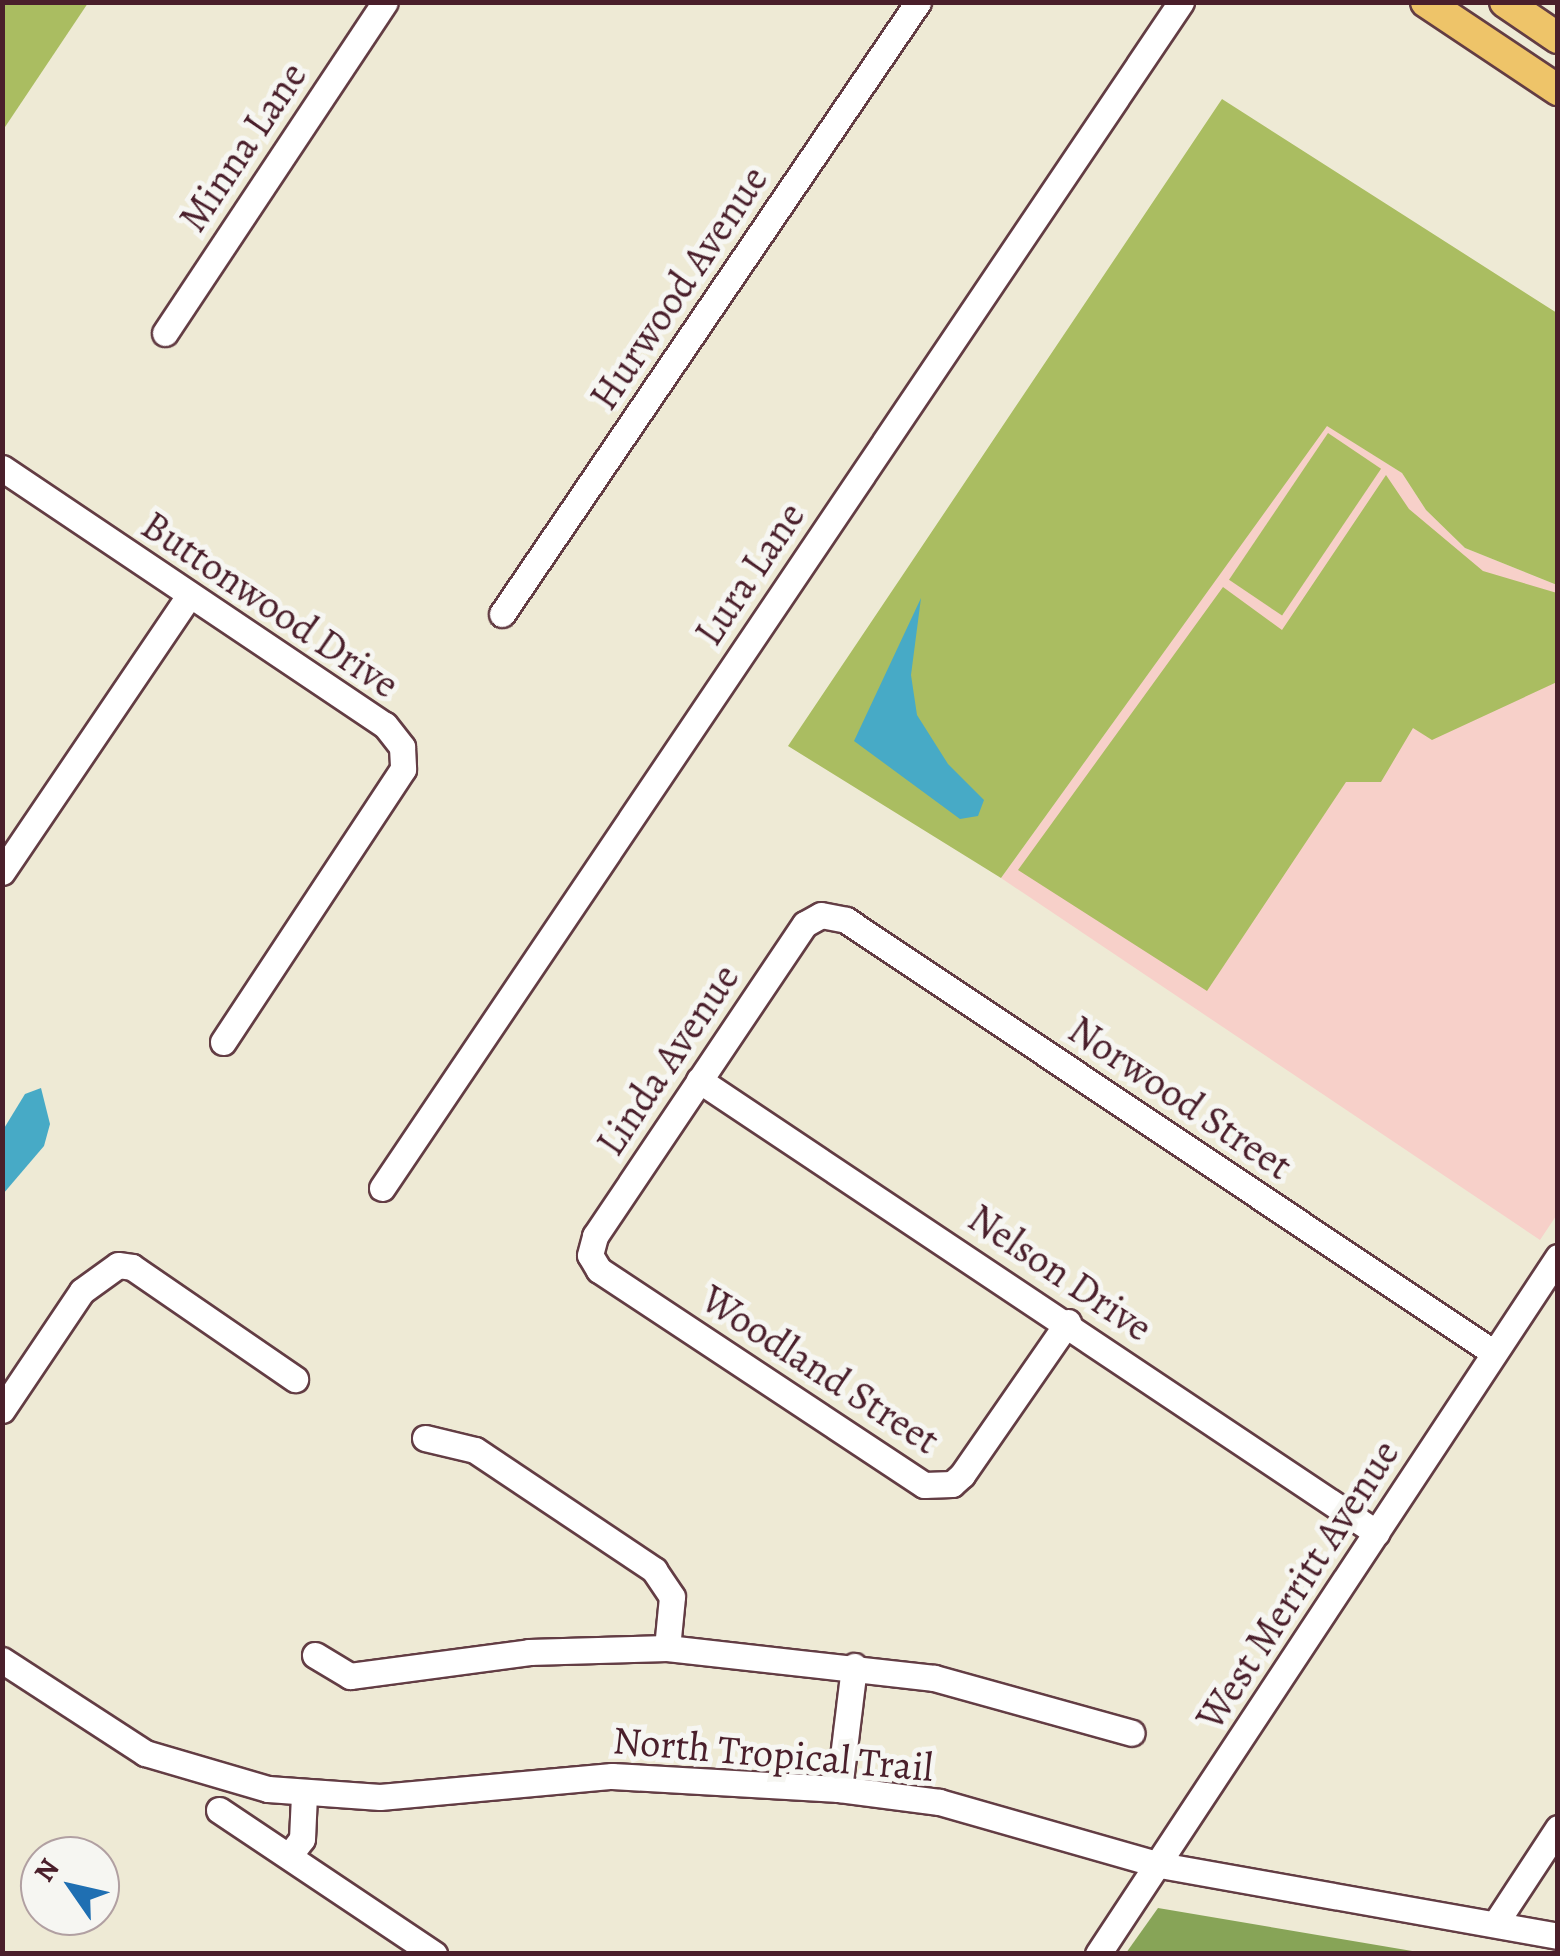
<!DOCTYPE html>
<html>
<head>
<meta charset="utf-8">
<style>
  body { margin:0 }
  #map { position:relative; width:1560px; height:1956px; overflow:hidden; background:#eeead5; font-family:Alegreya,serif }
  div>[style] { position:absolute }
  .built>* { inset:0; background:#f7d0c9 }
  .green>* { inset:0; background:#aabd61; transform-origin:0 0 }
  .forest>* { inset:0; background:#87a457 }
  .water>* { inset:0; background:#47aac6 }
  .roads { filter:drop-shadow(2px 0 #633d44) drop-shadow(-2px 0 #633d44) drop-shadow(0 2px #633d44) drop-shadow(0 -2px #633d44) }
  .minor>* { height:25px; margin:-12.5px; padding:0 12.5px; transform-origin:12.5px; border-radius:12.5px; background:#fff }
  .major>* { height:30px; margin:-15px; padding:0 15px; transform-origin:15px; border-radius:15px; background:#eec469 }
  span { translate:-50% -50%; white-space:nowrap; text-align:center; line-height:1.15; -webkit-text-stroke:10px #f6f6f2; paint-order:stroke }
  .street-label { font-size:40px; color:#4a1f2b }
  .frame { position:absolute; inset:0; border:5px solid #4a1f2b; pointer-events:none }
  .north { position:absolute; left:20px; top:1836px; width:100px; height:100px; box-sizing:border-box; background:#f6f6f2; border:2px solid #b1a0a2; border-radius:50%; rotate:304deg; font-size:28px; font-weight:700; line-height:40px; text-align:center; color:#4a1f2b }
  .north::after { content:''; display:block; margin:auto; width:35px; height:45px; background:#1f6fb2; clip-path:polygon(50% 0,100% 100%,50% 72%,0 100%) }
</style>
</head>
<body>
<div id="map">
  <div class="built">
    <div style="clip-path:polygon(1327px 425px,1402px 473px,1426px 510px,1465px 548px,1557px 585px,1558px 1213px,1540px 1240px,1001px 878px)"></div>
  </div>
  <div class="green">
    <div style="clip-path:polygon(3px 2px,88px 3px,3px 130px,2px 3px)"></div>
    <div style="clip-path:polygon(1222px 99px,1557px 313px,1557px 585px,1465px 548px,1426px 510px,1402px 473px,1327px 426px,1001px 878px,788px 746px)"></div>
    <div style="left:1328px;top:433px;width:64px;height:177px;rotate:34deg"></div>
    <div style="clip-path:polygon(1386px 475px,1409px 509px,1483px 571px,1557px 593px,1557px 682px,1432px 740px,1413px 728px,1381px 782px,1346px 782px,1207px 991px,1018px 870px,1223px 587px,1282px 630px)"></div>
  </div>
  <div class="forest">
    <div style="clip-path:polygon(1158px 1908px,1424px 1953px,1126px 1953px)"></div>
  </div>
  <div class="water">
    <div style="clip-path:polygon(921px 598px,911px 675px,917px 715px,948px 764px,984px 800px,978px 816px,960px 819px,854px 741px)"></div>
    <div style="clip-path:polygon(41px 1088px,50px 1124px,44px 1146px,3px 1194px,3px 1130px,25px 1094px)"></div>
  </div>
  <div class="roads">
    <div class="minor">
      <div style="left:165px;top:333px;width:397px;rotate:-56.4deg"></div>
      <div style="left:2px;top:468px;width:461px;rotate:33.9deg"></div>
      <div style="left:385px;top:725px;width:28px;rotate:52deg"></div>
      <div style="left:402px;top:747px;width:22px;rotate:87deg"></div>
      <div style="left:403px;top:769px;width:327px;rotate:123.4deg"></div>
      <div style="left:502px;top:614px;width:740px;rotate:-55.79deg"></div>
      <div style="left:2px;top:872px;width:332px;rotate:-55.9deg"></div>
      <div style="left:699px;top:1080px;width:815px;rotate:33.75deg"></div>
      <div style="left:382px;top:1188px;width:1430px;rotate:-56.03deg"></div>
      <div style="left:1068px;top:1322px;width:186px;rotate:124.7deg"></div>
      <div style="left:962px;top:1475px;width:13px;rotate:138deg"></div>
      <div style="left:952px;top:1484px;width:28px;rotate:178deg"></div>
      <div style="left:924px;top:1485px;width:390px;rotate:-146.5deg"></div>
      <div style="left:599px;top:1270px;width:17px;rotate:-121deg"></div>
      <div style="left:590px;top:1255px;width:20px;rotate:-75deg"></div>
      <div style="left:595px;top:1236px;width:376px;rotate:-56.1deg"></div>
      <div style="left:805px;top:924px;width:18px;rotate:-29deg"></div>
      <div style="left:821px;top:915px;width:25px;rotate:11deg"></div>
      <div style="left:846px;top:920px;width:779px;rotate:33.75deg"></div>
      <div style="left:2px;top:1410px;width:143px;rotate:-56.1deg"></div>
      <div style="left:82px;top:1291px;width:44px;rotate:-35.8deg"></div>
      <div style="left:118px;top:1265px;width:14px;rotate:8deg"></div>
      <div style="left:132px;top:1267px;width:198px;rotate:34.5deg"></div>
      <div style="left:425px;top:1438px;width:51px;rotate:13.5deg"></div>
      <div style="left:475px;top:1450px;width:216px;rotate:33.8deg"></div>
      <div style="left:654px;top:1570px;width:32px;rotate:56deg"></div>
      <div style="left:672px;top:1597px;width:51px;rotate:95.6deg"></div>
      <div style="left:315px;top:1655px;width:41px;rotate:31deg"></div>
      <div style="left:350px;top:1676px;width:181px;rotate:-7.6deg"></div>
      <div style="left:529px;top:1652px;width:138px;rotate:-1.7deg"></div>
      <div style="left:667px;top:1648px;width:269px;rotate:6.4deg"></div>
      <div style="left:934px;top:1678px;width:205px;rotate:15.5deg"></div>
      <div style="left:2px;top:1660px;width:171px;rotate:33deg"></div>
      <div style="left:145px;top:1753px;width:128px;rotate:16.3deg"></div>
      <div style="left:268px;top:1789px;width:112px;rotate:4.1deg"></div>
      <div style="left:380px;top:1797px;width:233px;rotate:-5.2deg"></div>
      <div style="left:612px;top:1776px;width:227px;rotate:3.3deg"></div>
      <div style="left:839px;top:1789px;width:101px;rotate:7.4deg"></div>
      <div style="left:939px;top:1802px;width:230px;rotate:15.9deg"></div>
      <div style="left:1160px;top:1865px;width:404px;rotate:10.1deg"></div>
      <div style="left:839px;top:1789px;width:124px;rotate:-83deg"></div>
      <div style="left:219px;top:1810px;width:259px;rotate:33.8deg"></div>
      <div style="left:289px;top:1856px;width:21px;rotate:-53deg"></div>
      <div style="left:302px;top:1839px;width:44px;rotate:-87.4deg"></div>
      <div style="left:1495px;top:1924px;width:115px;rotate:-56.7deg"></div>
      <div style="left:1098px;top:1954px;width:835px;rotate:-56.58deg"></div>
    </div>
    <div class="major">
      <div style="left:1426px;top:2px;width:159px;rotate:33.7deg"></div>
      <div style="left:1505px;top:2px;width:64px;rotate:34.2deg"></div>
    </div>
  </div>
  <div class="street-label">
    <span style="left:243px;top:147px;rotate:-56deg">Minna Lane</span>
    <span style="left:679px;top:288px;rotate:-56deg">Hurwood Avenue</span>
    <span style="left:750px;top:574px;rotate:-56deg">Lura Lane</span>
    <span style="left:270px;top:605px;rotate:34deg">Buttonwood Drive</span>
    <span style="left:668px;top:1060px;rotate:-56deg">Linda Avenue</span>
    <span style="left:1180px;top:1098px;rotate:34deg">Norwood Street</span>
    <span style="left:1060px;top:1273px;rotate:34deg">Nelson Drive</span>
    <span style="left:820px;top:1370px;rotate:33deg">Woodland Street</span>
    <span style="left:1298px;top:1585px;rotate:-57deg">West Merritt Avenue</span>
    <span style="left:773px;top:1754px;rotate:5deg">North Tropical Trail</span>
  </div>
  <div class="frame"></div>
  <div class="north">N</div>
</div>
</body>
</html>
